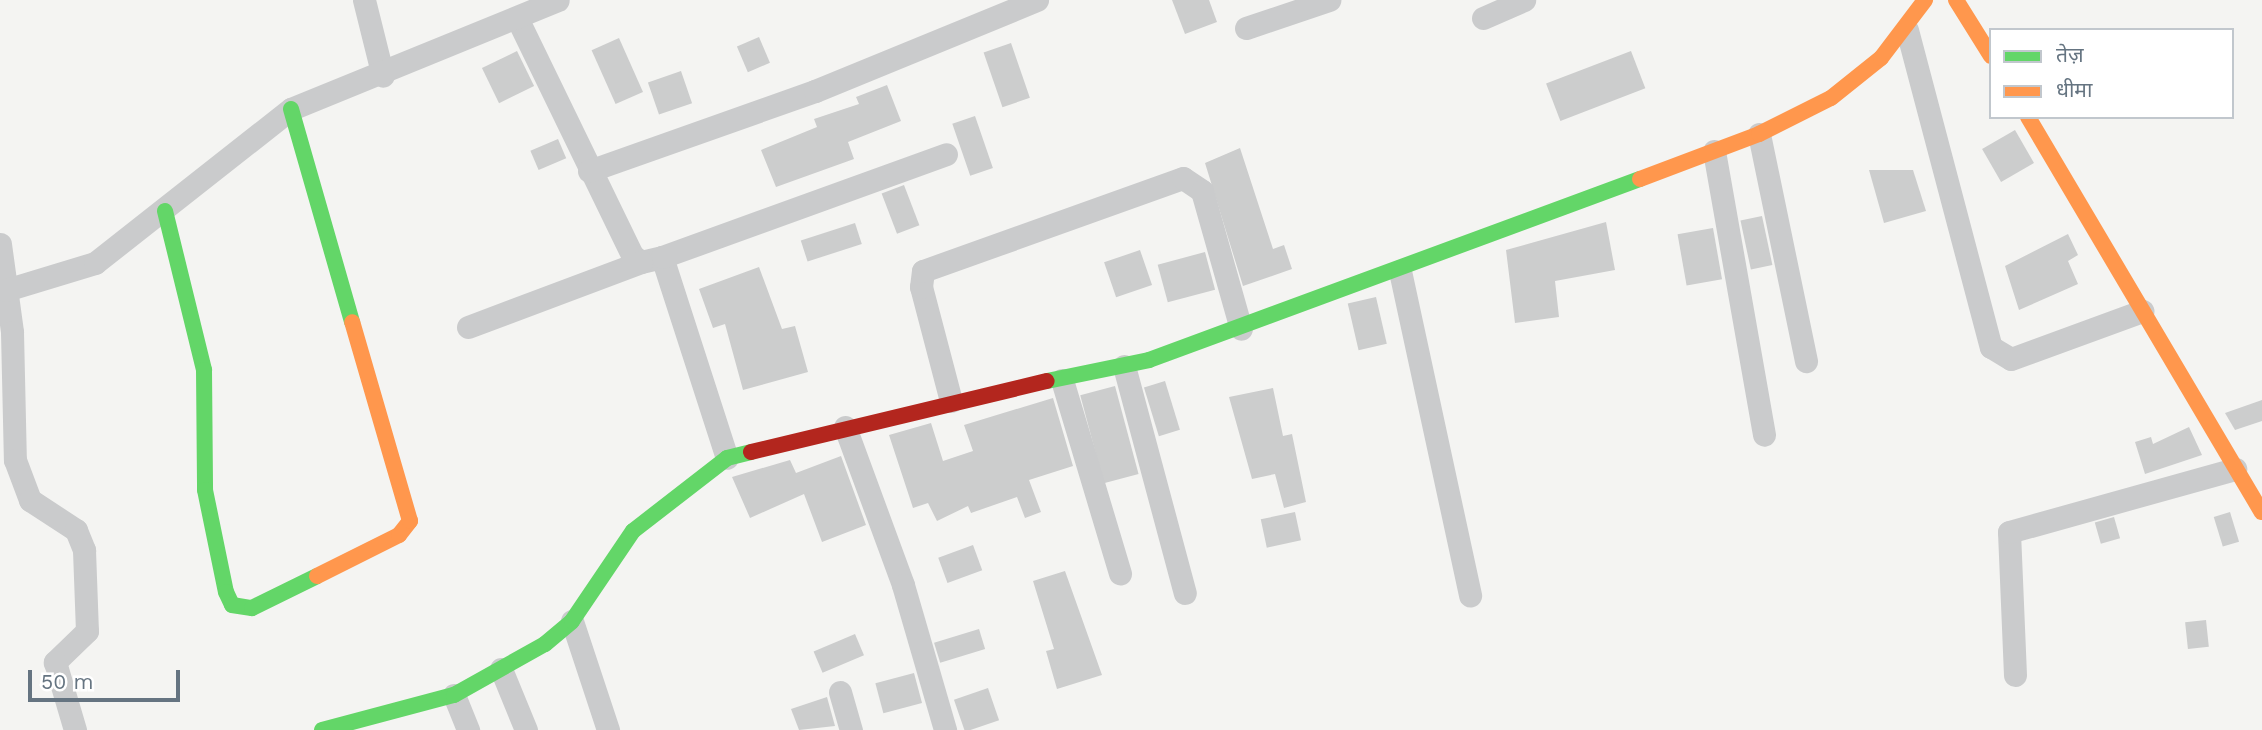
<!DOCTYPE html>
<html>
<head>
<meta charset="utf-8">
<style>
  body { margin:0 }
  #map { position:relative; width:2262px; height:730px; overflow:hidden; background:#f4f4f2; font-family:"Work Sans","Noto Sans Devanagari",sans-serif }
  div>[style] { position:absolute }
  .building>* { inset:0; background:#cccdcd; transform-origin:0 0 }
  .street>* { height:23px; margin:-11.5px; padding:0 11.5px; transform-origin:11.5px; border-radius:11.5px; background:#cacbcc }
  .fast>* { height:16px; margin:-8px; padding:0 8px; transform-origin:8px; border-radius:8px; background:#63d668 }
  .slow>* { height:16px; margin:-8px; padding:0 8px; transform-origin:8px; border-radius:8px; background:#ff974d }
  .jam>* { height:16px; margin:-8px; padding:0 8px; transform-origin:8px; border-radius:8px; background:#b3261e }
  span { translate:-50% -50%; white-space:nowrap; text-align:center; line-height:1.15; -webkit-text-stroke:7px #fff; paint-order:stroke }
  .legend { position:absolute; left:1989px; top:28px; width:245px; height:91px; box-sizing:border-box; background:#fff; border:2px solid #c1c7cd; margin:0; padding:9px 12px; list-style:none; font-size:21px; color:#657481 }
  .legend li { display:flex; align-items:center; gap:14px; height:35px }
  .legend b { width:35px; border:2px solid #c1c7cd }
  .scale { position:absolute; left:28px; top:670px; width:152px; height:32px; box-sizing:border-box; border:4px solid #657481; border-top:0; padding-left:9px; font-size:21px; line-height:24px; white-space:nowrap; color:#657481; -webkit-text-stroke:5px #fff; paint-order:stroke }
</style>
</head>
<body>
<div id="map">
  <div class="building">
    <div style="clip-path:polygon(1172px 0,1209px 0,1217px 22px,1185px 34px)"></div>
    <div style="left:759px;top:37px;width:28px;height:24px;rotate:67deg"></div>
    <div style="left:619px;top:38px;width:59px;height:30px;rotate:66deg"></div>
    <div style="left:1011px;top:43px;width:58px;height:29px;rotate:71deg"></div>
    <div style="left:517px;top:51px;width:39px;height:39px;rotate:64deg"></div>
    <div style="left:1631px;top:51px;width:40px;height:91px;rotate:69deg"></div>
    <div style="left:681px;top:71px;width:34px;height:35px;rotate:71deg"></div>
    <div style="clip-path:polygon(887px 85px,901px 121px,848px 142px,854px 159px,776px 187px,761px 150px,817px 127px,814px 119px,859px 104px,856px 97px)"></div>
    <div style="left:975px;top:116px;width:55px;height:24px;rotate:71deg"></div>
    <div style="left:2015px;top:130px;width:38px;height:38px;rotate:60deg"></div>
    <div style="left:558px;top:139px;width:21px;height:30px;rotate:67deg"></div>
    <div style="clip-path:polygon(1240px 148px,1273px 249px,1284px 245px,1292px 269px,1243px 286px,1205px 163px)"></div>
    <div style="clip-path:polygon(1869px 170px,1913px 170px,1926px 211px,1884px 223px)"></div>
    <div style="left:904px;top:185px;width:43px;height:24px;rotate:69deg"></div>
    <div style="left:1762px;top:216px;width:50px;height:22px;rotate:78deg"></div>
    <div style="clip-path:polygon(1606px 222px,1615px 270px,1555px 281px,1559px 317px,1515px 323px,1506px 250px)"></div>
    <div style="left:855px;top:223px;width:22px;height:57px;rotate:72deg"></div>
    <div style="left:1713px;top:228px;width:52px;height:36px;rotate:80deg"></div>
    <div style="clip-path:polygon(2068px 234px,2078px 255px,2068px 261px,2078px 284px,2019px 310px,2005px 266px)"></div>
    <div style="left:1140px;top:250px;width:37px;height:38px;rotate:71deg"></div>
    <div style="left:1205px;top:252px;width:39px;height:49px;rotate:75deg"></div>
    <div style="clip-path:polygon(759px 267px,782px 329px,795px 326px,808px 372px,743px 390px,725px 324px,713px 328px,699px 289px)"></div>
    <div style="left:1376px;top:297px;width:48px;height:29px;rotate:77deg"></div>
    <div style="left:1165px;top:381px;width:51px;height:22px;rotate:73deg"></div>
    <div style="left:1115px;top:386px;width:91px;height:36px;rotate:75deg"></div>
    <div style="clip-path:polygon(1273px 388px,1283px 436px,1292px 434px,1306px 502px,1284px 508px,1275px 474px,1252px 479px,1229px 397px)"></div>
    <div style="clip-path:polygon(1053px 398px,1073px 466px,1029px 480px,1041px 512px,1025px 518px,1017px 497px,971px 513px,968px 506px,937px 521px,928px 503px,913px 508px,889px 435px,931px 423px,943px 461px,973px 451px,964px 425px)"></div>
    <div style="clip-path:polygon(2262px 400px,2262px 421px,2235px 430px,2225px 413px)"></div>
    <div style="clip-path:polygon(2189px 427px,2202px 455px,2145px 474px,2135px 442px,2151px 437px,2153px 444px)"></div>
    <div style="clip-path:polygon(841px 456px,866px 525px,822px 542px,804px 494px,750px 518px,732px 477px,790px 460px,796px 473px)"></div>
    <div style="left:1295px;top:512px;width:29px;height:35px;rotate:78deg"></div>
    <div style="left:2230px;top:512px;width:31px;height:17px;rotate:73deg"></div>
    <div style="left:2114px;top:517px;width:22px;height:20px;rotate:74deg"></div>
    <div style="left:973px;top:545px;width:27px;height:37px;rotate:70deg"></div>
    <div style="clip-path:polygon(1065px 571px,1102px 675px,1057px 689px,1046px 651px,1054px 649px,1033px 581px)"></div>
    <div style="left:2206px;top:620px;width:27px;height:21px;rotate:84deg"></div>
    <div style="left:979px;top:629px;width:21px;height:47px;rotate:73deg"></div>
    <div style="left:855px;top:634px;width:23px;height:45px;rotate:67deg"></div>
    <div style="left:914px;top:673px;width:31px;height:40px;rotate:75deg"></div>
    <div style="left:988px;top:688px;width:34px;height:36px;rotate:71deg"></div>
    <div style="clip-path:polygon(827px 697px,835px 726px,799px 730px,791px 709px)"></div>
  </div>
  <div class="street">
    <div style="left:364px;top:0;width:78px;rotate:76deg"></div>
    <div style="left:517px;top:18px;width:263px;rotate:64.1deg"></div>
    <div style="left:632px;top:255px;width:11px;rotate:38deg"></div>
    <div style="left:641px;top:262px;width:22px;rotate:-13deg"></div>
    <div style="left:662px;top:257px;width:211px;rotate:72.1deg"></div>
    <div style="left:1483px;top:18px;width:45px;rotate:-23.7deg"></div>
    <div style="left:1246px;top:28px;width:88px;rotate:-18.6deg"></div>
    <div style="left:1907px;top:30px;width:328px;rotate:75.2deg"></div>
    <div style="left:1991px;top:347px;width:23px;rotate:31deg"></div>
    <div style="left:2011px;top:359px;width:140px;rotate:-20.1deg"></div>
    <div style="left:1759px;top:134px;width:232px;rotate:78.3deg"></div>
    <div style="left:1714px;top:151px;width:288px;rotate:80deg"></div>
    <div style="left:589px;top:171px;width:240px;rotate:-19.5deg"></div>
    <div style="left:815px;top:91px;width:240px;rotate:-22.3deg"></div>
    <div style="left:0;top:244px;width:89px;rotate:82.2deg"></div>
    <div style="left:12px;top:332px;width:128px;rotate:88.7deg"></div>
    <div style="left:15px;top:460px;width:43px;rotate:69.4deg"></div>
    <div style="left:30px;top:500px;width:55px;rotate:33.1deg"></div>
    <div style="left:76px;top:530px;width:22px;rotate:68deg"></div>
    <div style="left:84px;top:550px;width:81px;rotate:87.9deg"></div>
    <div style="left:87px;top:631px;width:45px;rotate:135.9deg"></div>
    <div style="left:55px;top:662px;width:71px;rotate:73.6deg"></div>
    <div style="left:662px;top:257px;width:302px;rotate:-19.9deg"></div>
    <div style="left:1400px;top:271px;width:332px;rotate:77.8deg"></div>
    <div style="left:6px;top:290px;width:93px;rotate:-16.9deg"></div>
    <div style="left:95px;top:263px;width:249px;rotate:-38.2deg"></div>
    <div style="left:291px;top:109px;width:288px;rotate:-22.2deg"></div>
    <div style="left:468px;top:327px;width:185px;rotate:-20.6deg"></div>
    <div style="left:1124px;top:366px;width:235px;rotate:75deg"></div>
    <div style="left:1062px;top:380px;width:202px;rotate:73.3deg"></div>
    <div style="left:951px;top:401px;width:118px;rotate:-104.7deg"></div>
    <div style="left:921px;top:287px;width:16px;rotate:-83deg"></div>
    <div style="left:923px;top:271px;width:276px;rotate:-19.7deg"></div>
    <div style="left:1183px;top:178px;width:23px;rotate:34deg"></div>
    <div style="left:1202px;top:191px;width:143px;rotate:74.2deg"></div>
    <div style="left:845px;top:427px;width:168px;rotate:69.8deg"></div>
    <div style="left:903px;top:585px;width:151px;rotate:73.8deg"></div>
    <div style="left:572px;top:621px;width:115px;rotate:71.7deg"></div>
    <div style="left:501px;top:669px;width:66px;rotate:67.7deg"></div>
    <div style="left:2015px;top:675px;width:143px;rotate:-92.4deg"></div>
    <div style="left:2009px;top:532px;width:235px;rotate:-15.6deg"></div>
    <div style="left:840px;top:692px;width:40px;rotate:74deg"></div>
    <div style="left:454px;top:695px;width:38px;rotate:68deg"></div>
  </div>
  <div class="fast">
    <div style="left:291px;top:109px;width:222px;rotate:74deg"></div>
    <div style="left:165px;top:211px;width:164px;rotate:76.2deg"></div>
    <div style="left:204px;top:370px;width:120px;rotate:89.5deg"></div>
    <div style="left:205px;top:490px;width:104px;rotate:78.4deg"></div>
    <div style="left:226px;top:592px;width:14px;rotate:65deg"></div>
    <div style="left:232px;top:605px;width:20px;rotate:9deg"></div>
    <div style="left:252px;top:608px;width:72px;rotate:-26.2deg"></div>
    <div style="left:1047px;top:381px;width:104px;rotate:-11.6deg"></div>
    <div style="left:1149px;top:360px;width:523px;rotate:-20.24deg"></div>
    <div style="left:322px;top:730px;width:137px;rotate:-14.9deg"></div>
    <div style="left:454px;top:695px;width:104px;rotate:-29.3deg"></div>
    <div style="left:545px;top:644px;width:35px;rotate:-40deg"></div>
    <div style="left:572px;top:621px;width:109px;rotate:-55.9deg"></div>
    <div style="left:633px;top:531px;width:119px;rotate:-37.8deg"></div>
    <div style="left:727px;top:458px;width:25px;rotate:-14deg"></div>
  </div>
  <div class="slow">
    <div style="left:1956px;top:0;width:66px;rotate:58deg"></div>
    <div style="left:2028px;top:117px;width:459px;rotate:59.4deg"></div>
    <div style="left:1640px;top:179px;width:127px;rotate:-20.7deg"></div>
    <div style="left:1759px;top:134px;width:80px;rotate:-26.6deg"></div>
    <div style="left:1831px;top:98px;width:64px;rotate:-38.7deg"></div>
    <div style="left:1881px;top:58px;width:73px;rotate:-52.8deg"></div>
    <div style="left:317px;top:576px;width:92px;rotate:-26.6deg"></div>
    <div style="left:399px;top:535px;width:18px;rotate:-52deg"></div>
    <div style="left:410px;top:521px;width:207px;rotate:-106.2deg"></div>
  </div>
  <div class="jam">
    <div style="left:751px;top:452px;width:304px;rotate:-13.5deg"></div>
  </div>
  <ul class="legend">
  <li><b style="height:9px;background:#63d668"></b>तेज़</li>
  <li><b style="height:9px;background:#ff974d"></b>धीमा</li>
  </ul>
  <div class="scale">50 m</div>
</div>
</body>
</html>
